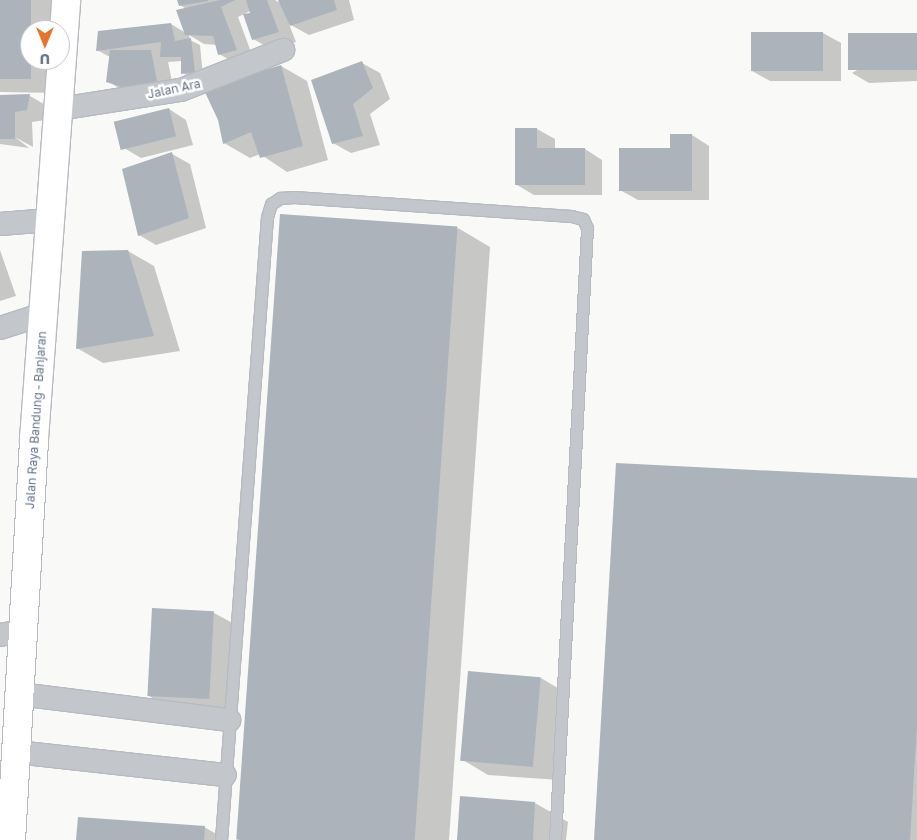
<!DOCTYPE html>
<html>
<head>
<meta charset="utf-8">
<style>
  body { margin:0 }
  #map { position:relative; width:917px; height:840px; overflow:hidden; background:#f9faf8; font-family:"Golos Text",sans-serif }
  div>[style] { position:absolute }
  .shadow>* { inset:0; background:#0003 }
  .building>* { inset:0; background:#acb3bb; transform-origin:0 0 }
  .roads { filter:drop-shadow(1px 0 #b7bac0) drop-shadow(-1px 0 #b7bac0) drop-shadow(0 1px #b7bac0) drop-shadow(0 -1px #b7bac0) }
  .service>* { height:11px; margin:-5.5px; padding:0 5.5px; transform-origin:5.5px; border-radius:5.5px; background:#c3c7cc }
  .minor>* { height:22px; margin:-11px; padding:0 11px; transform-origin:11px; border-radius:11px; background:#c3c7cc }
  .primary>* { height:28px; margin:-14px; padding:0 14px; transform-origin:14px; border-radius:14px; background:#fff }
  span { translate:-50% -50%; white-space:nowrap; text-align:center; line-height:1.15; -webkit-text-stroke:5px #fff; paint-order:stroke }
  .street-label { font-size:12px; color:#697689 }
  .north { position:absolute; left:20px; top:20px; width:50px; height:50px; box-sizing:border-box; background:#fff; border:1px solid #c3c8d0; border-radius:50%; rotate:180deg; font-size:14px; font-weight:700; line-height:20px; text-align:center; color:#697689 }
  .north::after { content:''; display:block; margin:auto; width:18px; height:22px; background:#e5722d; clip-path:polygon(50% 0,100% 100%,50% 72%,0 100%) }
</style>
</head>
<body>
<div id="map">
  <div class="shadow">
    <div style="clip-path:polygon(0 0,56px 0,56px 30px,30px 30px,30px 60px,57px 60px,57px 93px,0 92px)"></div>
    <div style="clip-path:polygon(179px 0,275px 0,282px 4px,280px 0,349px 0,354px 20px,309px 35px,289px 24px,296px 42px,271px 49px,253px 39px,250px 11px,238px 17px,254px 60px,237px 64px,219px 54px,217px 45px,204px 44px,189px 35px,190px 40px,200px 45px,203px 77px,191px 78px,183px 73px,182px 61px,168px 62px,174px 91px,125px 92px,108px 81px,110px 57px,97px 50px,171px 24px,186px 33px,188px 10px,180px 5px)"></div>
    <div style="clip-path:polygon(823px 33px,841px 43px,841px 81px,770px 81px,752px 71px)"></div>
    <div style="clip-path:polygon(917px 35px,917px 81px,869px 83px,852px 73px)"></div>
    <div style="clip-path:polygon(362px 63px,380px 73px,390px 99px,370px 114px,380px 145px,351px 153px,333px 143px)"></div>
    <div style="clip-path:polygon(281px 66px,307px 81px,328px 160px,287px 172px,260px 154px,250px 158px,224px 143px,219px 120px,205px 89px)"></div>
    <div style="clip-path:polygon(0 96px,30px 96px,47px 106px,45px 120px,32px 122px,33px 147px,15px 137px,29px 148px,0 144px)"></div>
    <div style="clip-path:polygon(169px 109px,186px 120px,193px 145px,141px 158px,124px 148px)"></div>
    <div style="clip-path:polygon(537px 129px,555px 139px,555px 149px,585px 149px,602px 160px,602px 195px,534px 195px,517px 185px)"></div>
    <div style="clip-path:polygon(692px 135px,709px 146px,709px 200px,638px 200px,620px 190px)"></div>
    <div style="clip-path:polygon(172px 154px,190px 164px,206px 228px,156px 245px,139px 235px)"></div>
    <div style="clip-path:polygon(458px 228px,490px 247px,449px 840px,238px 840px)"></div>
    <div style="clip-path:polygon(0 250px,16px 296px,0 301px)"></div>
    <div style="clip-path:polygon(128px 251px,154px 266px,180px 351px,103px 363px,77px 348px)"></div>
    <div style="clip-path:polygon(917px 479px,917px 840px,595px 840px)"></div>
    <div style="clip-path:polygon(153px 610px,214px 613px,240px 627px,235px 713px,174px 711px,149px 696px)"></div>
    <div style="clip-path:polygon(541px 678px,566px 693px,560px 780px,488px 775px,463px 760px)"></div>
    <div style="clip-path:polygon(535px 803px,568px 822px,566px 840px,458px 840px)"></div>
    <div style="clip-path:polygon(204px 827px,227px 840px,77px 840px)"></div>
  </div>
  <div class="building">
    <div style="left:0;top:0;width:31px;height:79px"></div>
    <div style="clip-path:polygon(177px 0,208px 0,208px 1px,179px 6px)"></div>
    <div style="clip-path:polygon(220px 0,235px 0,221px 7px,237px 50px,218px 55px,213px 36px,185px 35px,176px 10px)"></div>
    <div style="clip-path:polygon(246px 0,267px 0,279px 32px,252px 40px,243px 14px,250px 13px)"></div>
    <div style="clip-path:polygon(278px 0,334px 0,337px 10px,290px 26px)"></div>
    <div style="clip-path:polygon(171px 23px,175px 41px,191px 38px,195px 72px,181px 74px,181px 57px,160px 57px,161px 42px,96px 51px,98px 31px)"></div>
    <div style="left:751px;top:32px;width:72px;height:39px"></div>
    <div style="left:917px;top:33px;width:37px;height:69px;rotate:90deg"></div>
    <div style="clip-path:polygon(110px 50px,151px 50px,157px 81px,131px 90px,106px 82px)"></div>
    <div style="clip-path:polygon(362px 61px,373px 88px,353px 104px,363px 136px,332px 144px,311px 80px)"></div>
    <div style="clip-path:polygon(281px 65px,303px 146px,260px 158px,251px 132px,223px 144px,218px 120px,203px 88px)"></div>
    <div style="clip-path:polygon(30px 94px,27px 110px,15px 112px,15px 139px,0 139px,0 95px)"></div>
    <div style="left:169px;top:108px;width:29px;height:57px;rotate:76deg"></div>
    <div style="clip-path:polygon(515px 128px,537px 128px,537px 148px,585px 148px,585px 185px,515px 185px)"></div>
    <div style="clip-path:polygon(670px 134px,692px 134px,692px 191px,619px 191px,619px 148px,670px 148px)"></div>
    <div style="clip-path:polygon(172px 152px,189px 218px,138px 236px,122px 169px)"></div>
    <div style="left:280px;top:214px;width:178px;height:627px;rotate:4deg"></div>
    <div style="clip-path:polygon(128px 250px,154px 336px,76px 349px,82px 251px)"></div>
    <div style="clip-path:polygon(616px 463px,917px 478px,917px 727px,910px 840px,594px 840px)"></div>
    <div style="left:152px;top:608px;width:62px;height:88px;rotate:3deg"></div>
    <div style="left:468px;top:671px;width:73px;height:90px;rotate:5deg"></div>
    <div style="clip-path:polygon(460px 796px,535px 802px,533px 840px,457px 840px)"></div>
    <div style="clip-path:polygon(78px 817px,205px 826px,204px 840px,76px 840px)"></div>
  </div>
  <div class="roads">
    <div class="service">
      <div style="left:221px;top:840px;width:625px;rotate:-85.78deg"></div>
      <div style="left:267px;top:217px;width:14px;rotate:-73deg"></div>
      <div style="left:271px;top:204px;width:11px;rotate:-34deg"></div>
      <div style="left:280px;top:198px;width:14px;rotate:-4deg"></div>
      <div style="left:294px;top:197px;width:278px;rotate:3.9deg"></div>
      <div style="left:571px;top:216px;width:12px;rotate:14deg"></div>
      <div style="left:583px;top:219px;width:10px;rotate:66deg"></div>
      <div style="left:587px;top:228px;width:613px;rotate:92.99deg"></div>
    </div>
    <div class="minor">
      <div style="left:59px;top:109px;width:123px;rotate:-8.9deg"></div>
      <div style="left:181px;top:90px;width:110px;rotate:-21.4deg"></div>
      <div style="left:0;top:224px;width:50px;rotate:-4.6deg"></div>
      <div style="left:0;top:328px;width:46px;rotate:-17.7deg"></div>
      <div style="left:0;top:635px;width:22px;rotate:-10deg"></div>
      <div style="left:19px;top:694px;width:212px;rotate:7.1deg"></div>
      <div style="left:16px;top:752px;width:210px;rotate:6.3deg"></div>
    </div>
    <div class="primary">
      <div style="left:11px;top:840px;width:402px;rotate:-86.7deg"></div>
      <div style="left:34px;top:439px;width:440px;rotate:-85.8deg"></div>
    </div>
  </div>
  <div class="street-label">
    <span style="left:174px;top:89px;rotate:-12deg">Jalan Ara</span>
    <span style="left:36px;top:420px;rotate:-86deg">Jalan Raya Bandung - Banjaran</span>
  </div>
  <div class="north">U</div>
</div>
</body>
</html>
